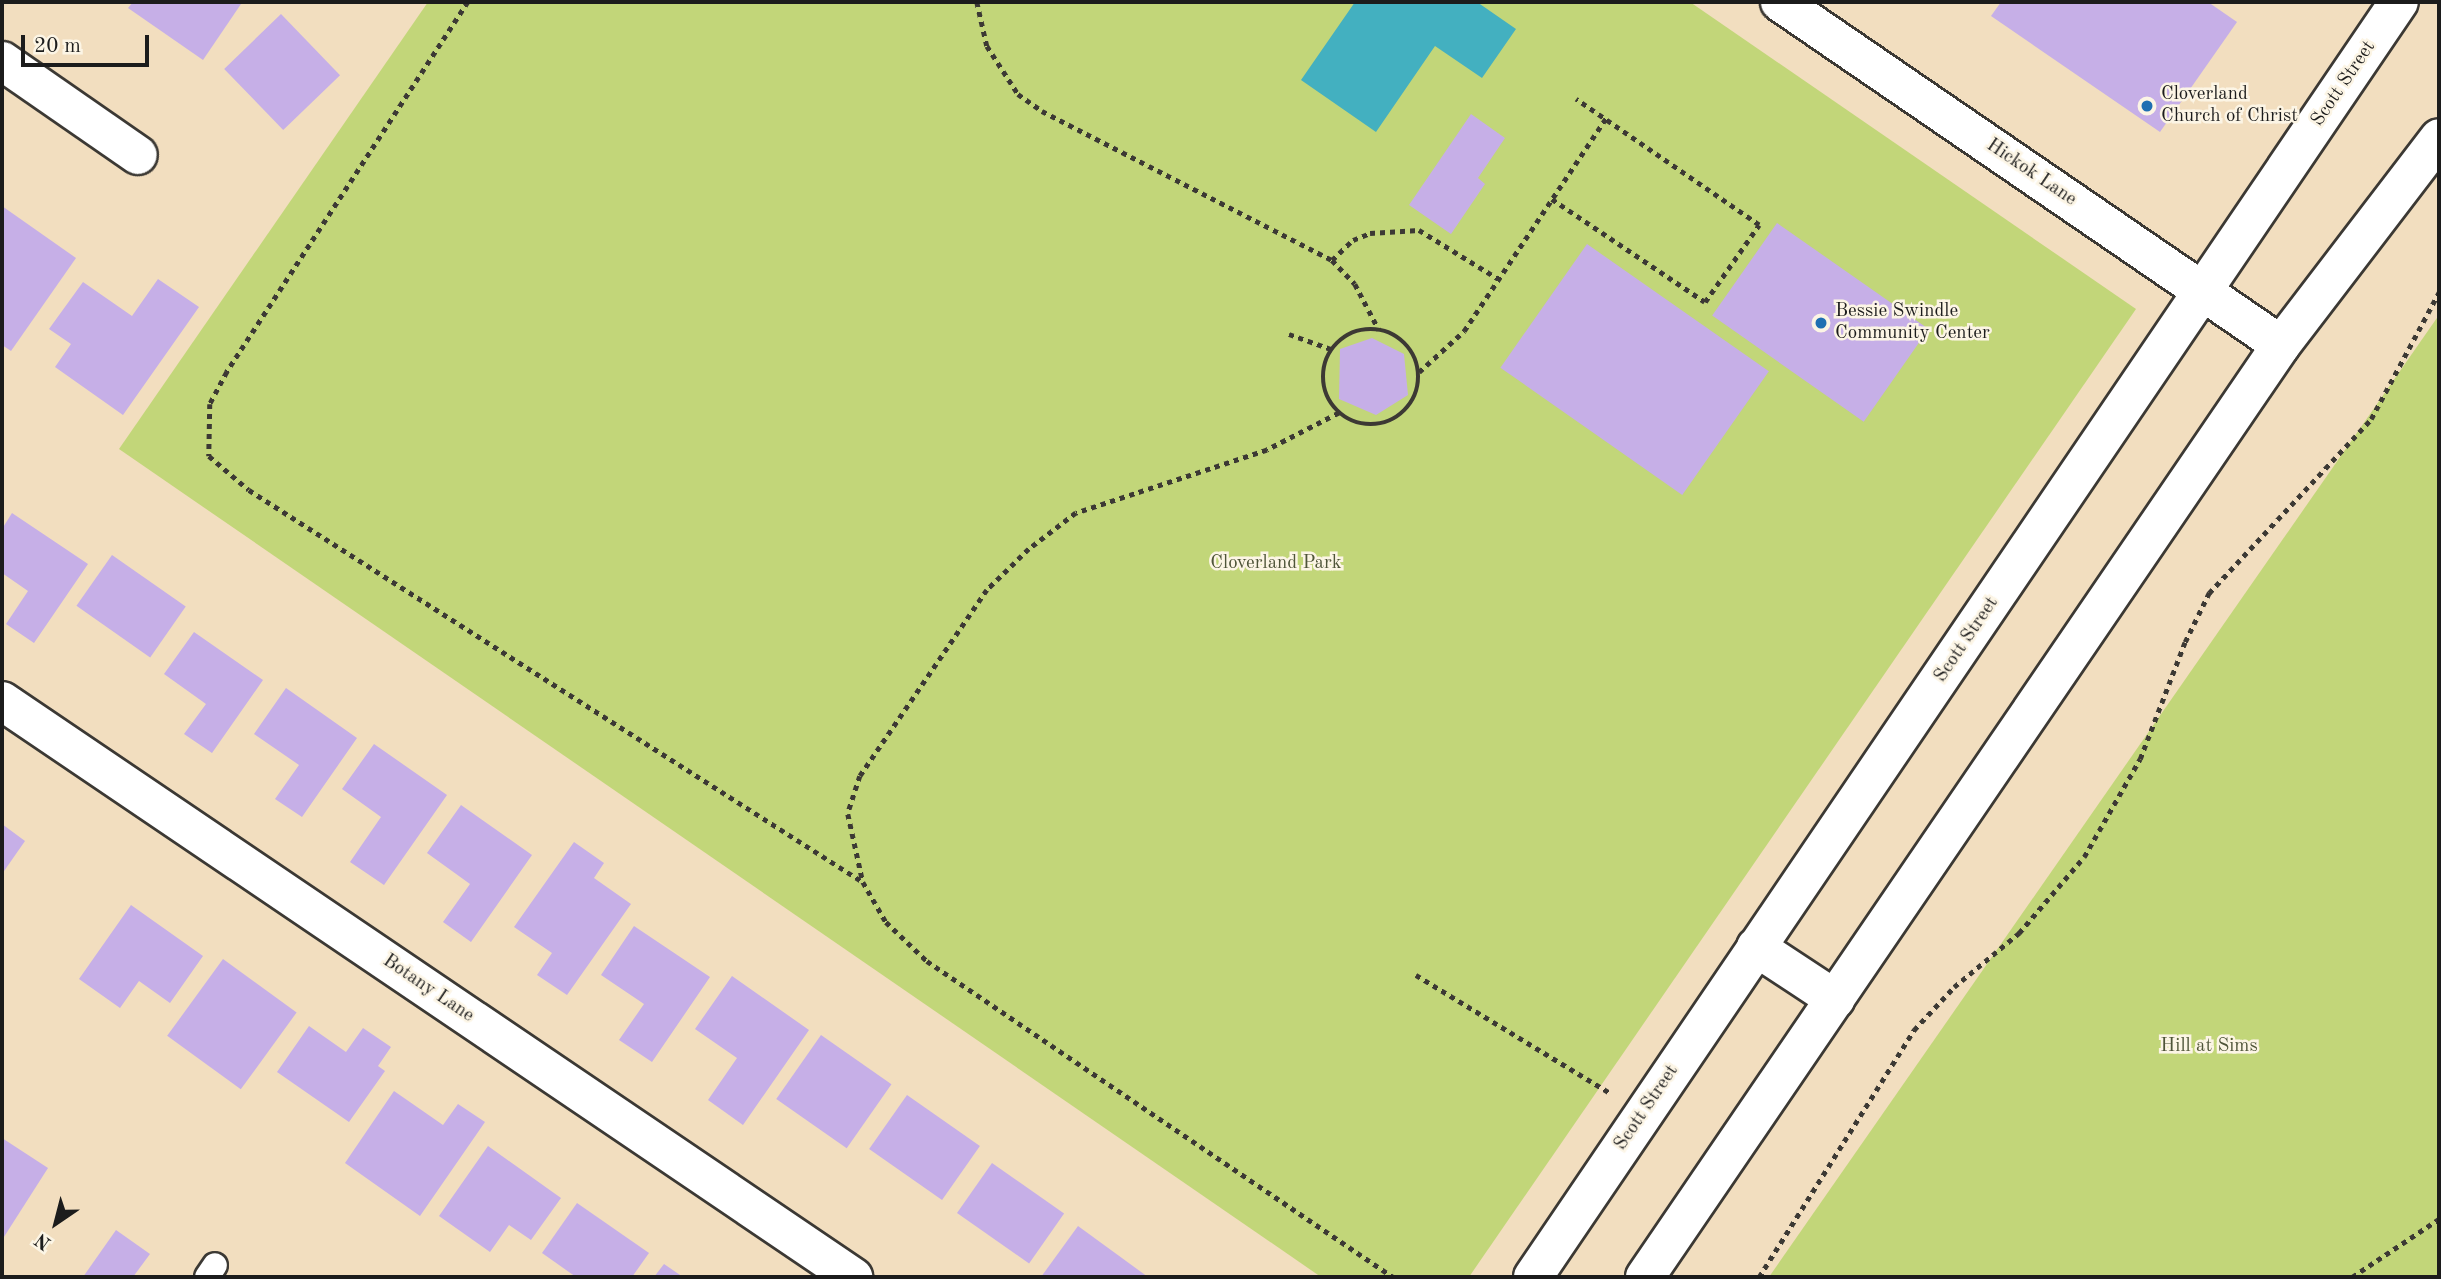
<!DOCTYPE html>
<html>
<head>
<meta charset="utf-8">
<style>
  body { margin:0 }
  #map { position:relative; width:2441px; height:1279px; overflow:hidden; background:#f2debf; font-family:"Old Standard TT",serif }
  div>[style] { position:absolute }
  .green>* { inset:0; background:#c2d679 }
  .water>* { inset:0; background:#43b0c0 }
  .building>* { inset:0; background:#c6afe7; transform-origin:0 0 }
  .path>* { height:4.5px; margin-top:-2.25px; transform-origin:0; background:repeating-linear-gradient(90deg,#3c3934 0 5px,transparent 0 10px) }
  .path>.ring { margin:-2.25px; padding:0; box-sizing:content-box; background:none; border:4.5px solid #3c3934; border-radius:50% }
  .roads { filter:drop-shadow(2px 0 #3c3934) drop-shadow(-2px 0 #3c3934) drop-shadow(0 2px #3c3934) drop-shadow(0 -2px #3c3934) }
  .service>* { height:24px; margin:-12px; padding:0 12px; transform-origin:12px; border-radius:12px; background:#fff }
  .minor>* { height:38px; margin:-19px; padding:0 19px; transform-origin:19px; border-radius:19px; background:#fff }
  .secondary>* { height:38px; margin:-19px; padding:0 19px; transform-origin:19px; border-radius:19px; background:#fff }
  .dots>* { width:19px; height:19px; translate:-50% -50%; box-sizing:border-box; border:4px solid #fcf5e5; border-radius:50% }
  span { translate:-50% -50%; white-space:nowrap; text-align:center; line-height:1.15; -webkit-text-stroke:5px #fcf5e5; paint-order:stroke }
  .street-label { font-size:19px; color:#1c1c1c }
  .poi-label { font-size:19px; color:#1c1c1c }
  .left { translate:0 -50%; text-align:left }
  .park-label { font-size:19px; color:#4e5438 }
  .frame { position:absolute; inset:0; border:4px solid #1c1c1c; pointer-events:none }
  .north { position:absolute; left:21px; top:1188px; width:70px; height:70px; -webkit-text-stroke:5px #fcf5e5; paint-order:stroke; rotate:215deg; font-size:19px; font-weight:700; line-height:28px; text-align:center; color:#1c1c1c }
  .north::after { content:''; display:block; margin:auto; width:24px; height:32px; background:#1c1c1c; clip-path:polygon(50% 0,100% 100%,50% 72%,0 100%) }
  .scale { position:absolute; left:21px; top:35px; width:128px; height:32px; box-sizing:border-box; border:4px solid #1c1c1c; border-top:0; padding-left:9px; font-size:21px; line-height:24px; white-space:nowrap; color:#1c1c1c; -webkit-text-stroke:5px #fcf5e5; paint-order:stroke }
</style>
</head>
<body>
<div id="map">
  <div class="green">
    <div style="clip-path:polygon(428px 2px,1690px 2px,2136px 309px,1469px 1277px,1321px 1277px,119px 449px)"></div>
    <div style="clip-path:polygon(2439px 315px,2439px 1277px,1769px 1277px)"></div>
  </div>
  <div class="water">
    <div style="clip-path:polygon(1355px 2px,1477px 2px,1516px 29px,1482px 78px,1435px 46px,1376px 132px,1301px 80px)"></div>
  </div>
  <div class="building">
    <div style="clip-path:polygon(133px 2px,238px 2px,241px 4px,203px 60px,128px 8px)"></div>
    <div style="clip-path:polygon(2001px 2px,2208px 2px,2237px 22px,2160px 132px,1991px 16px)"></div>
    <div style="left:281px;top:14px;width:85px;height:79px;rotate:46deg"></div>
    <div style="clip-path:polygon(1471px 114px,1505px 138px,1478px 178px,1485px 184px,1451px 234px,1409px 205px)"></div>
    <div style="clip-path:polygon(2px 206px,76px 258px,11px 351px,2px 345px)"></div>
    <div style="left:1777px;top:223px;width:185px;height:113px;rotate:35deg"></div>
    <div style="left:1587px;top:244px;width:222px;height:151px;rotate:35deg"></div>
    <div style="clip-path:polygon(158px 279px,199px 307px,123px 415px,55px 367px,71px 344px,49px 329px,83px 282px,132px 316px)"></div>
    <div style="clip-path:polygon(1372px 338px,1404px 354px,1408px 395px,1376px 415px,1339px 399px,1340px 349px)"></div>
    <div style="clip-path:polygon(12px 513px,88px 564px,34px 643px,6px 624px,28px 591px,2px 573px,2px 529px)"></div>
    <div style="left:112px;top:555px;width:90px;height:62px;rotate:35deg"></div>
    <div style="clip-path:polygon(194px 632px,263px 680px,212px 753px,184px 734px,206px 704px,164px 674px)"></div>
    <div style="clip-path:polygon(286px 688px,357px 738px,302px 817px,275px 799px,299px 765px,254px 734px)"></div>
    <div style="clip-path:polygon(374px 744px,447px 795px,384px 885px,350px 862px,381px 817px,342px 789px)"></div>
    <div style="clip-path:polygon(461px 805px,532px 855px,471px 942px,443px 922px,470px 884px,427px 853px)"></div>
    <div style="clip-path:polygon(2px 824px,25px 841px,2px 874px)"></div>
    <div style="clip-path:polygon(574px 842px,604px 863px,594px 878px,631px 904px,567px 995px,537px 975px,552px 953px,514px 927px)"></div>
    <div style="clip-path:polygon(131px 905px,203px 956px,170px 1003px,139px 981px,120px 1008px,79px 979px)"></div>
    <div style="clip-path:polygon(634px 926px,710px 977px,652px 1062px,619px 1040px,644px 1004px,601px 975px)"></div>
    <div style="left:223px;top:959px;width:91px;height:95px;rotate:36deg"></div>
    <div style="clip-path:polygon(732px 976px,809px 1030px,743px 1125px,708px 1100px,737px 1058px,695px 1029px)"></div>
    <div style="clip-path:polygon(309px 1026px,346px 1052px,363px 1028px,391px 1047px,378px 1066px,385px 1071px,349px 1122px,277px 1072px)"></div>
    <div style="left:821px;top:1035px;width:86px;height:78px;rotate:35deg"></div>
    <div style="clip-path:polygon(394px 1091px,443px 1125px,458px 1104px,485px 1122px,420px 1216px,345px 1163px)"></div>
    <div style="left:907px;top:1095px;width:89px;height:66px;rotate:35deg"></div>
    <div style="clip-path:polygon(2px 1138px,48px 1168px,2px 1240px)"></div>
    <div style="clip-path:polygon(488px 1146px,561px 1198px,531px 1240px,509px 1225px,490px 1252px,439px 1216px)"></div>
    <div style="left:992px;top:1163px;width:88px;height:61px;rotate:35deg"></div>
    <div style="clip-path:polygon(577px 1203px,649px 1253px,632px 1277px,576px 1277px,542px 1253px)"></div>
    <div style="clip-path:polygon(1078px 1226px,1148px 1277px,1041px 1277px)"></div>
    <div style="clip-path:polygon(116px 1230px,150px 1254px,133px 1277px,83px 1277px)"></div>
    <div style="clip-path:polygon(664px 1264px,683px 1277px,654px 1277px)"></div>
  </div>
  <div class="path">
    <div style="left:468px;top:2px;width:442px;rotate:123.1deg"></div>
    <div style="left:227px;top:372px;width:36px;rotate:118deg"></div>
    <div style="left:210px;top:404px;width:52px;rotate:91.1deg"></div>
    <div style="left:209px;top:456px;width:52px;rotate:40.4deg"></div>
    <div style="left:249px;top:490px;width:728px;rotate:32.56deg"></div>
    <div style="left:977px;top:2px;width:45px;rotate:77.2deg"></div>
    <div style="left:987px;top:46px;width:57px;rotate:57.1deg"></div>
    <div style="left:1018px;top:94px;width:29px;rotate:35deg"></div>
    <div style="left:1042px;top:111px;width:326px;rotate:27.2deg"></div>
    <div style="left:1332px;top:260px;width:33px;rotate:46deg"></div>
    <div style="left:1355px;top:284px;width:52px;rotate:62.4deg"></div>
    <div style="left:1552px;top:199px;width:184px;rotate:33.9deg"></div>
    <div style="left:1705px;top:302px;width:94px;rotate:-55deg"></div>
    <div style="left:1759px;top:225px;width:222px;rotate:-145.5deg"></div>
    <div style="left:1332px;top:260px;width:29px;rotate:-44deg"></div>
    <div style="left:1353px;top:240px;width:18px;rotate:-22deg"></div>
    <div style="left:1370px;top:233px;width:49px;rotate:-3.5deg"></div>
    <div style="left:1419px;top:230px;width:92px;rotate:31.6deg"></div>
    <div class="ring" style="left:1323px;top:329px;width:91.5px;height:91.5px"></div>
    <div style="left:1289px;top:334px;width:45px;rotate:19.7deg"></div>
    <div style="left:1419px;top:372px;width:61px;rotate:-42.3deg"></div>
    <div style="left:1464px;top:331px;width:256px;rotate:-56.3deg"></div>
    <div style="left:1339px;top:413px;width:81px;rotate:152.8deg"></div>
    <div style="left:1267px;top:450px;width:201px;rotate:161.7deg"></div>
    <div style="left:1076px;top:513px;width:59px;rotate:142.5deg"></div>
    <div style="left:1029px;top:549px;width:59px;rotate:135.7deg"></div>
    <div style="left:987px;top:590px;width:225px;rotate:124.3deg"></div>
    <div style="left:860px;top:776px;width:40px;rotate:108deg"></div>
    <div style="left:848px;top:814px;width:70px;rotate:77.6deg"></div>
    <div style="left:863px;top:882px;width:46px;rotate:60.1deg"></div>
    <div style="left:886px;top:922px;width:57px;rotate:43.6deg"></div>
    <div style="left:927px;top:961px;width:563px;rotate:34.14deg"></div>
    <div style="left:1416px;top:975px;width:227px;rotate:31.3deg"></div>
    <div style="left:1759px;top:1277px;width:292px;rotate:-57.9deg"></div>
    <div style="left:1914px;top:1030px;width:59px;rotate:-47.1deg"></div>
    <div style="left:1954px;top:987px;width:85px;rotate:-39.7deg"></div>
    <div style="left:2019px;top:933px;width:100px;rotate:-49.5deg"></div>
    <div style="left:2084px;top:857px;width:113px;rotate:-60.3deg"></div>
    <div style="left:2140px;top:759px;width:125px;rotate:-69deg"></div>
    <div style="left:2185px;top:642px;width:55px;rotate:-63.9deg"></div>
    <div style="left:2209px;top:593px;width:238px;rotate:-47deg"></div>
    <div style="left:2371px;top:419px;width:144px;rotate:-61.8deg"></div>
    <div style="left:2352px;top:1277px;width:105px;rotate:-33.7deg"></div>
  </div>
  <div class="roads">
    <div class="service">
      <div style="left:207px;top:1277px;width:14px;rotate:-56deg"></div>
    </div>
    <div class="minor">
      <div style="left:1780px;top:2px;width:607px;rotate:34.4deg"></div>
      <div style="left:2px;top:61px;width:165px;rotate:34.7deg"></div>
      <div style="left:2px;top:701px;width:1028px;rotate:34.09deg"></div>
    </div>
    <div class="secondary">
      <div style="left:1756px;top:947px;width:95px;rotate:33.4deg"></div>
      <div style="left:1533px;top:1277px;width:1541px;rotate:-55.82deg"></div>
      <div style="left:1645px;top:1277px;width:1128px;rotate:-55.69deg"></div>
      <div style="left:2281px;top:345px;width:260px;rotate:-52.6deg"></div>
    </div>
  </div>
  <div class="dots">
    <div style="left:2147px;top:106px;background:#1f6fb2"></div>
    <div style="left:1821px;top:323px;background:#1f6fb2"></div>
  </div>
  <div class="street-label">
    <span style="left:2344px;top:84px;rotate:-56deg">Scott Street</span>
    <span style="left:2031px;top:173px;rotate:34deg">Hickok Lane</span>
    <span style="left:1967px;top:640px;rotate:-56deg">Scott Street</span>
    <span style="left:428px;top:989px;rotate:34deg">Botany Lane</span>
    <span style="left:1647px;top:1108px;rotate:-56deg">Scott Street</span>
  </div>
  <div class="poi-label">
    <span class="left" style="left:2161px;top:106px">Cloverland<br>Church of Christ</span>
    <span class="left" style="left:1835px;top:323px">Bessie Swindle<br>Community Center</span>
  </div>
  <div class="park-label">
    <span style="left:1276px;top:564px">Cloverland Park</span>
    <span style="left:2209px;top:1047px">Hill at Sims</span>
  </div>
  <div class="frame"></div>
  <div class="north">N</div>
  <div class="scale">20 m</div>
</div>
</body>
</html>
